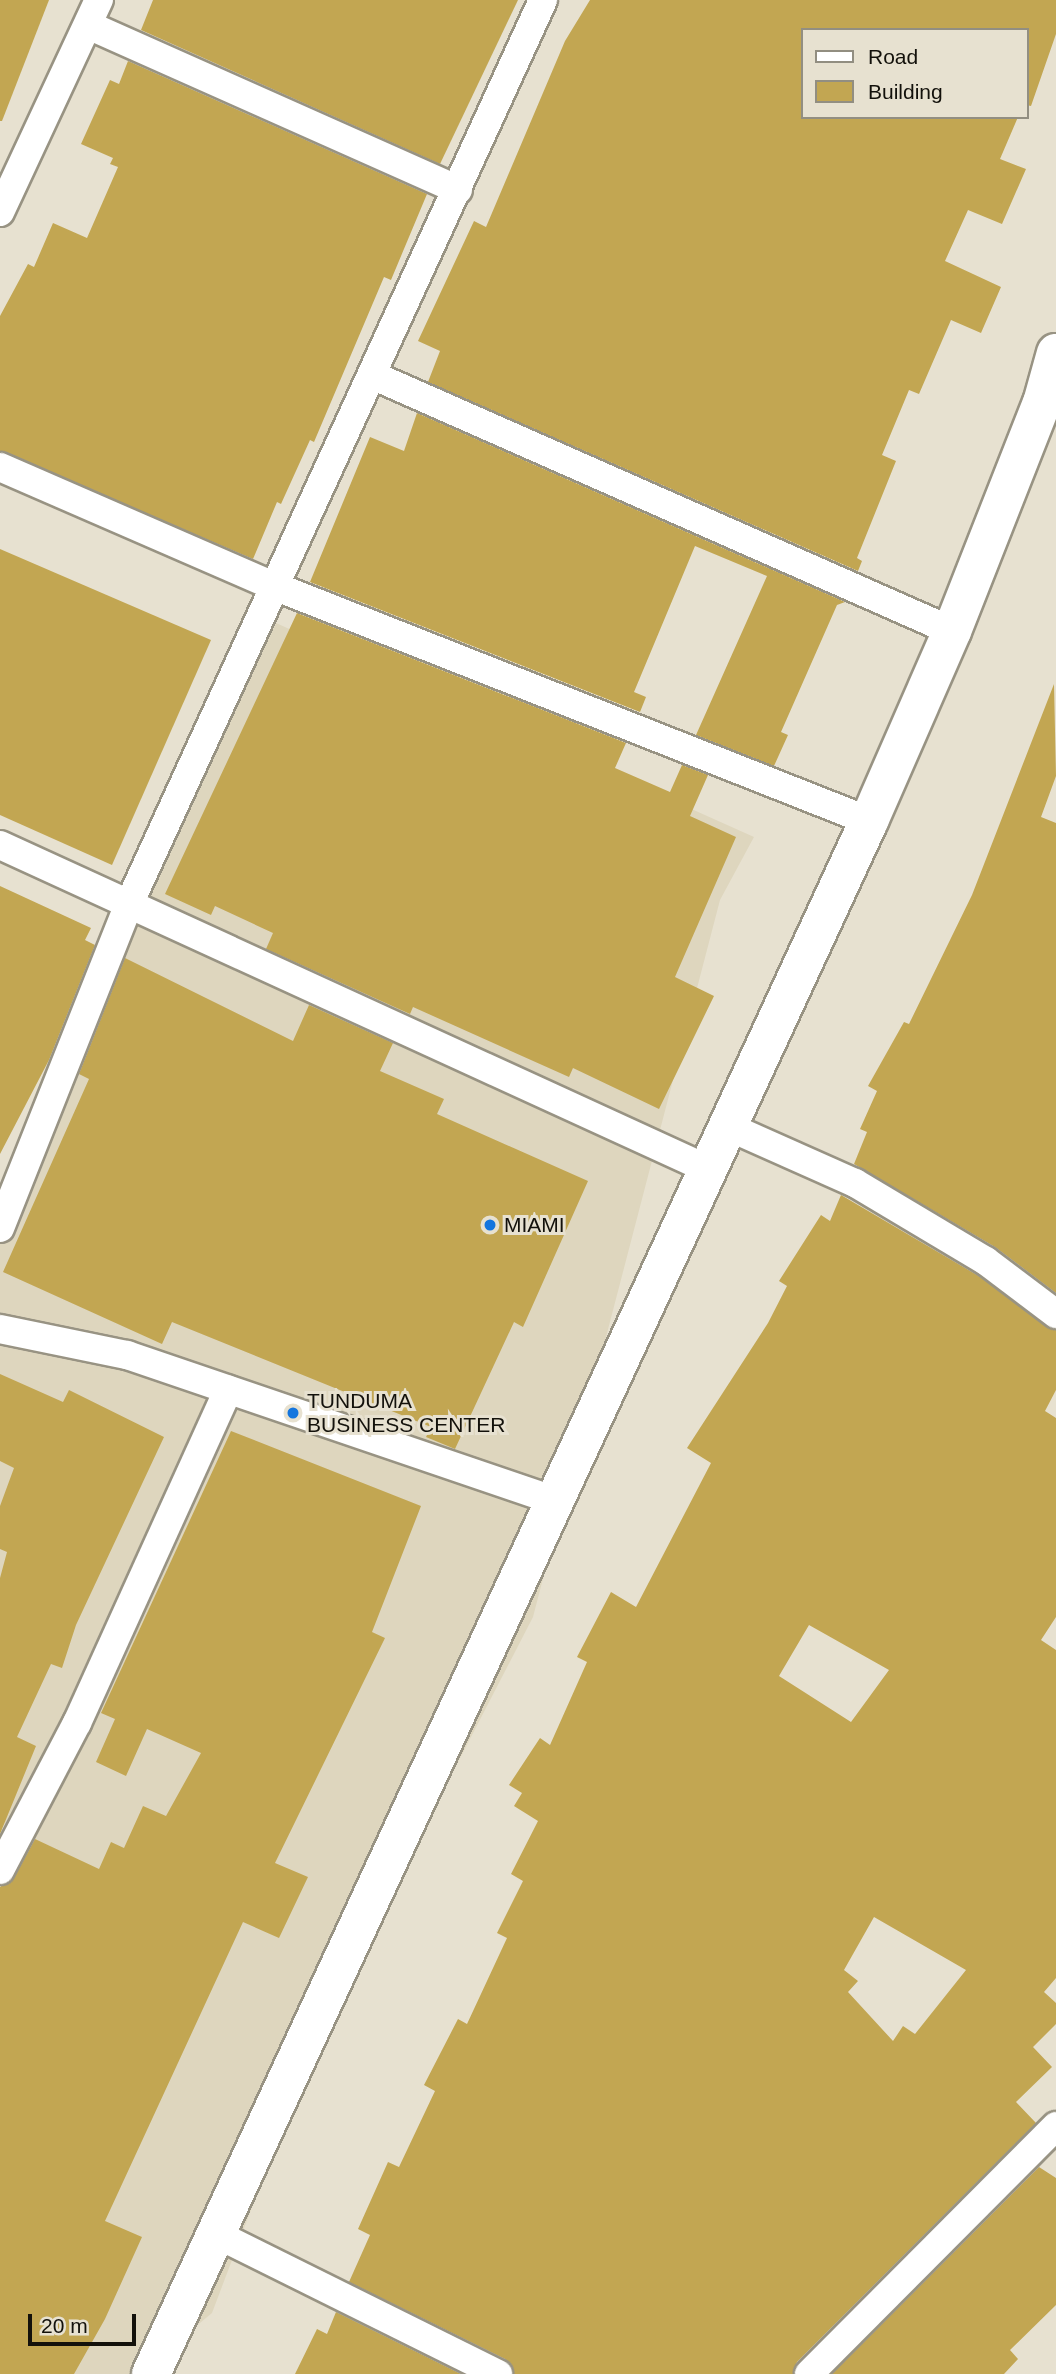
<!DOCTYPE html>
<html>
<head>
<meta charset="utf-8">
<style>
  body { margin:0 }
  #map { position:relative; width:1056px; height:2374px; overflow:hidden; background:#e7e1d0; font-family:Helvetica,sans-serif }
  div>[style] { position:absolute }
  .built>* { inset:0; background:#ded6be }
  .building>* { inset:0; background:#c2a652 }
  .roads { filter:drop-shadow(2px 0 #989383) drop-shadow(-2px 0 #989383) drop-shadow(0 2px #989383) drop-shadow(0 -2px #989383) }
  .minor>* { height:28px; margin:-14px; padding:0 14px; transform-origin:14px; border-radius:14px; background:#fff }
  .trunk>* { height:38px; margin:-19px; padding:0 19px; transform-origin:19px; border-radius:19px; background:#fff }
  .dots>* { width:19px; height:19px; translate:-50% -50%; box-sizing:border-box; border:4px solid #e7e1d0; border-radius:50% }
  span { translate:-50% -50%; white-space:nowrap; text-align:center; line-height:1.15; -webkit-text-stroke:6px #e7e1d0; paint-order:stroke }
  .poi-label { font-size:21px; color:#13110b }
  .left { translate:0 -50%; text-align:left }
  .legend { position:absolute; left:801px; top:28px; width:228px; height:91px; box-sizing:border-box; background:#e7e1d0; border:2px solid #928e81; margin:0; padding:9px 12px; list-style:none; font-size:21px; color:#13110b }
  .legend li { display:flex; align-items:center; gap:14px; height:35px }
  .legend b { width:35px; border:2px solid #928e81 }
  .scale { position:absolute; left:28px; top:2314px; width:108px; height:32px; box-sizing:border-box; border:4px solid #13110b; border-top:0; padding-left:9px; font-size:21px; line-height:24px; white-space:nowrap; color:#13110b; -webkit-text-stroke:5px #e7e1d0; paint-order:stroke }
</style>
</head>
<body>
<div id="map">
  <div class="built">
    <div style="clip-path:polygon(276px 623px,754px 837px,720px 900px,533px 1617px,317px 2035px,212px 2313px,138px 2374px,0 2374px,0 1905px,10px 1885px,0 1774px,0 1208px)"></div>
  </div>
  <div class="building">
    <div style="clip-path:polygon(0 0,49px 0,2px 121px,0 121px)"></div>
    <div style="clip-path:polygon(153px 0,518px 0,440px 164px,141px 30px)"></div>
    <div style="clip-path:polygon(590px 0,1056px 0,1056px 34px,1031px 106px,1026px 105px,1026px 30px,802px 30px,802px 117px,1018px 117px,1000px 159px,1026px 169px,1002px 224px,968px 210px,945px 261px,1001px 287px,981px 333px,951px 320px,919px 394px,909px 390px,882px 455px,896px 461px,857px 558px,862px 561px,858px 571px,428px 382px,440px 351px,418px 341px,474px 221px,486px 227px,565px 41px)"></div>
    <div style="clip-path:polygon(128px 61px,427px 194px,391px 280px,384px 277px,314px 442px,310px 440px,281px 504px,277px 502px,253px 559px,0 451px,0 316px,28px 264px,34px 267px,53px 223px,87px 238px,118px 167px,110px 164px,113px 158px,81px 144px,110px 80px,119px 84px)"></div>
    <div style="clip-path:polygon(417px 413px,845px 602px,837px 605px,781px 732px,788px 735px,774px 766px,696px 735px,767px 576px,695px 546px,634px 692px,646px 697px,640px 712px,310px 582px,370px 437px,404px 451px)"></div>
    <div style="clip-path:polygon(0 549px,211px 640px,112px 865px,0 815px)"></div>
    <div style="clip-path:polygon(297px 613px,626px 743px,615px 768px,670px 792px,682px 765px,708px 775px,690px 816px,736px 837px,675px 977px,714px 996px,659px 1109px,573px 1068px,569px 1077px,413px 1007px,410px 1014px,266px 949px,273px 933px,215px 906px,211px 915px,165px 894px)"></div>
    <div style="clip-path:polygon(1054px 684px,1056px 776px,1041px 817px,1056px 823px,1056px 1293px,995px 1247px,854px 1164px,867px 1132px,860px 1129px,877px 1091px,868px 1086px,904px 1022px,909px 1024px,972px 895px)"></div>
    <div style="clip-path:polygon(0 886px,91px 928px,85px 940px,95px 945px,49px 1060px,0 1154px)"></div>
    <div style="clip-path:polygon(125px 958px,293px 1041px,309px 1005px,393px 1043px,380px 1071px,444px 1099px,437px 1114px,588px 1181px,523px 1327px,514px 1322px,455px 1449px,426px 1437px,431px 1427px,172px 1322px,162px 1344px,3px 1272px,89px 1079px,79px 1074px)"></div>
    <div style="clip-path:polygon(evenodd,841px 1195px,977px 1275px,1056px 1330px,1056px 1390px,1045px 1411px,1056px 1418px,1056px 1617px,1041px 1640px,1056px 1650px,1056px 1978px,1044px 1992px,1056px 2003px,1056px 2024px,1033px 2047px,1052px 2067px,1016px 2102px,1036px 2123px,797px 2362px,793px 2374px,514px 2374px,505px 2359px,349px 2282px,370px 2235px,358px 2229px,388px 2162px,399px 2167px,435px 2091px,424px 2085px,458px 2019px,467px 2024px,507px 1938px,497px 1933px,523px 1881px,511px 1874px,538px 1821px,514px 1806px,522px 1793px,509px 1785px,540px 1738px,550px 1745px,587px 1662px,577px 1657px,611px 1592px,636px 1607px,711px 1463px,687px 1448px,768px 1323px,787px 1286px,779px 1281px,821px 1215px,830px 1221px,841px 1195px,809px 1625px,889px 1670px,851px 1722px,779px 1676px,809px 1625px,841px 1195px,874px 1917px,966px 1970px,915px 2034px,903px 2026px,893px 2041px,848px 1992px,858px 1981px,844px 1970px,874px 1917px)"></div>
    <div style="clip-path:polygon(0 1374px,63px 1402px,69px 1390px,164px 1437px,76px 1625px,62px 1668px,51px 1664px,17px 1737px,36px 1746px,0 1834px,0 1578px,7px 1552px,0 1549px,0 1506px,14px 1468px,0 1461px)"></div>
    <div style="clip-path:polygon(231px 1431px,421px 1506px,372px 1632px,385px 1638px,275px 1863px,308px 1877px,279px 1938px,243px 1922px,105px 2221px,142px 2237px,105px 2319px,74px 2374px,0 2374px,0 1887px,14px 1878px,35px 1839px,99px 1869px,111px 1842px,124px 1848px,143px 1806px,166px 1816px,201px 1753px,147px 1729px,126px 1776px,96px 1762px,115px 1719px,101px 1713px)"></div>
    <div style="clip-path:polygon(1039px 2167px,1056px 2178px,1056px 2305px,1010px 2350px,1018px 2359px,1004px 2374px,832px 2374px)"></div>
    <div style="clip-path:polygon(336px 2312px,461px 2374px,295px 2374px,317px 2329px,327px 2334px)"></div>
  </div>
  <div class="roads">
    <div class="minor">
      <div style="left:88px;top:25px;width:405px;rotate:24deg"></div>
      <div style="left:0;top:212px;width:234px;rotate:-65deg"></div>
      <div style="left:372px;top:375px;width:634px;rotate:23.82deg"></div>
      <div style="left:0;top:467px;width:299px;rotate:23.5deg"></div>
      <div style="left:274px;top:586px;width:640px;rotate:21.55deg"></div>
      <div style="left:0;top:845px;width:781px;rotate:24.6deg"></div>
      <div style="left:729px;top:1127px;width:138px;rotate:24deg"></div>
      <div style="left:855px;top:1183px;width:152px;rotate:30.8deg"></div>
      <div style="left:986px;top:1261px;width:88px;rotate:37.1deg"></div>
      <div style="left:0;top:1228px;width:349px;rotate:-68.3deg"></div>
      <div style="left:129px;top:904px;width:994px;rotate:-65.39deg"></div>
      <div style="left:0;top:1329px;width:130px;rotate:11.6deg"></div>
      <div style="left:127px;top:1355px;width:453px;rotate:18.8deg"></div>
      <div style="left:0;top:1870px;width:166px;rotate:-62.4deg"></div>
      <div style="left:77px;top:1723px;width:366px;rotate:-65.6deg"></div>
      <div style="left:216px;top:2234px;width:315px;rotate:26.4deg"></div>
      <div style="left:809px;top:2374px;width:350px;rotate:-45.1deg"></div>
    </div>
    <div class="trunk">
      <div style="left:151px;top:2374px;width:1711px;rotate:-65.19deg"></div>
      <div style="left:869px;top:821px;width:207px;rotate:-66.4deg"></div>
      <div style="left:952px;top:631px;width:245px;rotate:-68.5deg"></div>
      <div style="left:1042px;top:403px;width:52px;rotate:-74.4deg"></div>
    </div>
  </div>
  <div class="dots">
    <div style="left:490px;top:1225px;background:#1375de"></div>
    <div style="left:293px;top:1413px;background:#1375de"></div>
  </div>
  <div class="poi-label">
    <span class="left" style="left:504px;top:1225px">MIAMI</span>
    <span class="left" style="left:307px;top:1413px">TUNDUMA<br>BUSINESS CENTER</span>
  </div>
  <ul class="legend">
  <li><b style="height:9px;background:#fff"></b>Road</li>
  <li><b style="height:19px;background:#c2a652"></b>Building</li>
  </ul>
  <div class="scale">20 m</div>
</div>
</body>
</html>
